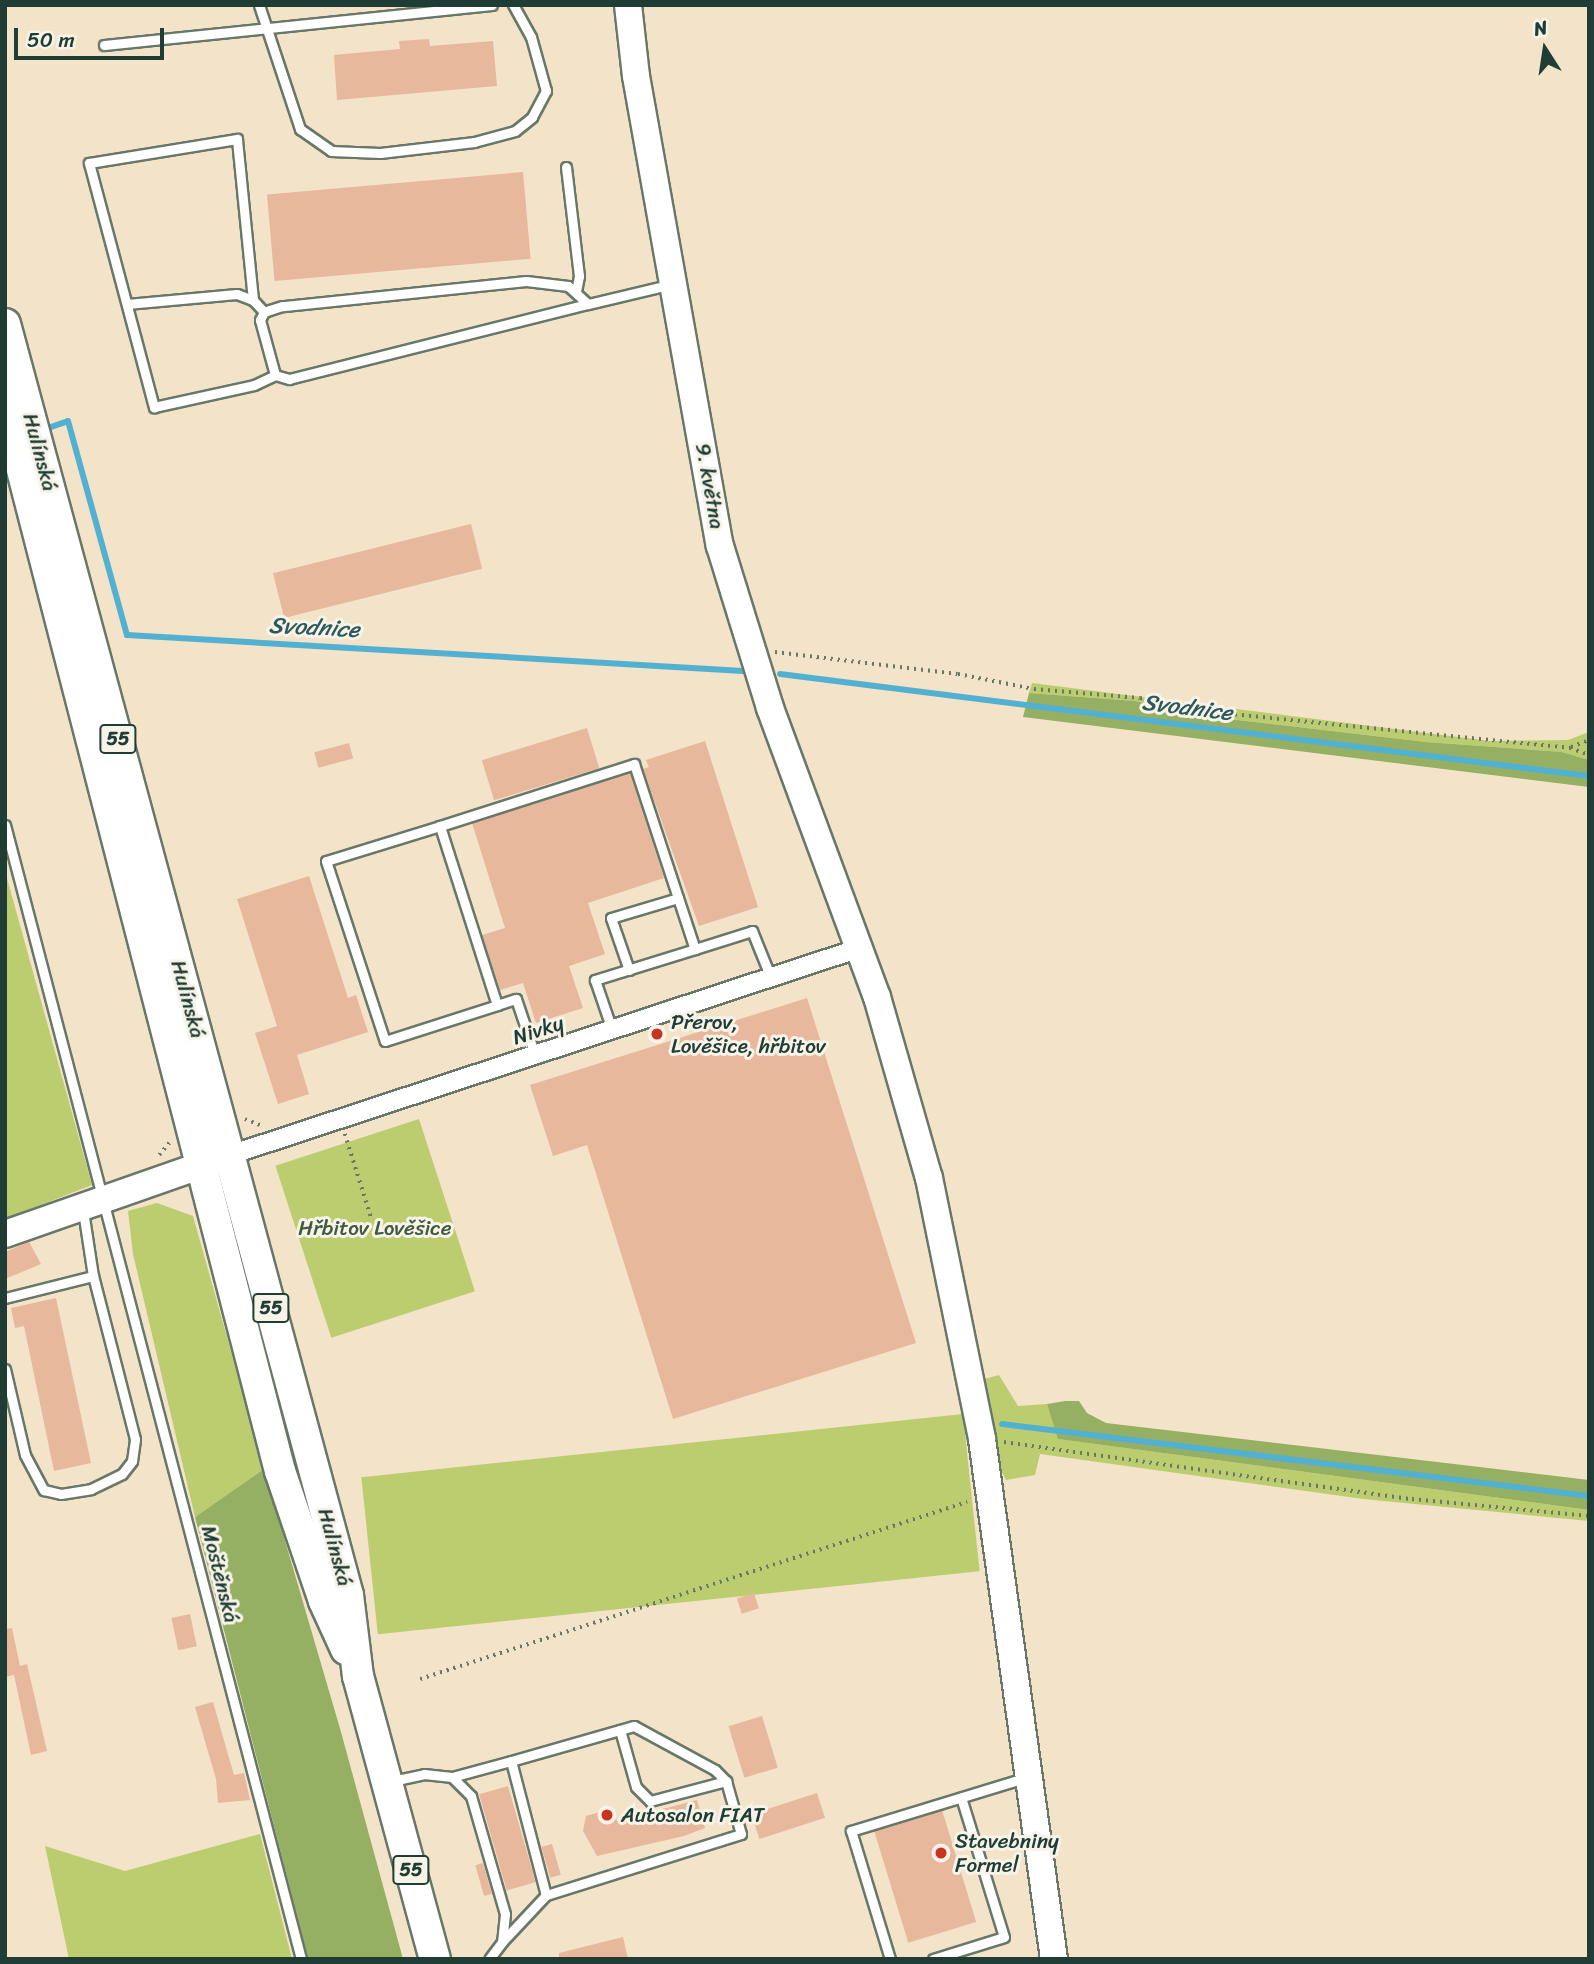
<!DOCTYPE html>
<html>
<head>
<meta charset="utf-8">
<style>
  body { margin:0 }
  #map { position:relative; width:1594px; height:1964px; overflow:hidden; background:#f2e3c9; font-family:Sriracha,sans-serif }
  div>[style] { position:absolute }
  .green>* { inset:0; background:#bccd70; transform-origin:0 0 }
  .forest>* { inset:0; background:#95b062 }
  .stream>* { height:6px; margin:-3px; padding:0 3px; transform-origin:3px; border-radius:3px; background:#52b1d1 }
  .building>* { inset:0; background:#e8b89d; transform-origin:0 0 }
  .path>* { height:3.5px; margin-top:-1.75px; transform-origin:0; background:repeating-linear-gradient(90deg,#697768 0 2px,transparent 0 7px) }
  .roads { filter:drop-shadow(2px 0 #697768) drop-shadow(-2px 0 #697768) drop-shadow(0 2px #697768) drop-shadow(0 -2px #697768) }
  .lane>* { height:9px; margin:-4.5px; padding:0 4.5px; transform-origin:4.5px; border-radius:4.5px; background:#fff }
  .street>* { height:18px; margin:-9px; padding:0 9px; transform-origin:9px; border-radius:9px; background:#fff }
  .secondary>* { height:26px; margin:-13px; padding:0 13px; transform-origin:13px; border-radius:13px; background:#fff }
  .primary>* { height:30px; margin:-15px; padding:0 15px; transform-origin:15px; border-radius:15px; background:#fff }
  .dots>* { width:19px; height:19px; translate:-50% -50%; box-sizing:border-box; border:4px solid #f7f3e8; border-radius:50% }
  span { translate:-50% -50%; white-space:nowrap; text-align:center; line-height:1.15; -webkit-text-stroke:6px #f7f3e8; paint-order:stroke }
  .shield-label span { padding:2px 5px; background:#f7f3e8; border:2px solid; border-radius:5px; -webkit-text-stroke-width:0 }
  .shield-label { font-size:19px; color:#1f3d34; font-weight:700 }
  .street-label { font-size:21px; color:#1f3d34 }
  .poi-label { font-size:21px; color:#1f3d34 }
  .left { translate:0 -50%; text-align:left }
  .park-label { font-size:21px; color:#3e5a40 }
  .water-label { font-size:23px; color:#2c5a5b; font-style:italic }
  .frame { position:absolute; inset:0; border:7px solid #1f3d34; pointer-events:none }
  .north { position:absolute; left:1510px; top:14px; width:70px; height:70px; -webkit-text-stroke:5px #f7f3e8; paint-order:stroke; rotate:348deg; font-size:19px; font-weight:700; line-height:28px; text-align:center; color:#1f3d34 }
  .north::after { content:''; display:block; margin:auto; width:24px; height:32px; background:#1f3d34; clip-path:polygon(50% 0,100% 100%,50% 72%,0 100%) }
  .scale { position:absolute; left:14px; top:28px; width:150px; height:32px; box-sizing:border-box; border:4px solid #1f3d34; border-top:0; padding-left:9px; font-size:21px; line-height:24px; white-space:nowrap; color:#1f3d34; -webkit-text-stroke:5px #f7f3e8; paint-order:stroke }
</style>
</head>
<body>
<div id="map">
  <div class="green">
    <div style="clip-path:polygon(1032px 683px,1490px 741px,1568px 740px,1589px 732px,1589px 760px,1562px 752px,1426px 742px,1212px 717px,1135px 701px,1029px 693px)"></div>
    <div style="clip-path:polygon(5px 871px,92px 1185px,5px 1219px)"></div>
    <div style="left:419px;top:1119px;width:181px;height:151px;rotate:72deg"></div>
    <div style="clip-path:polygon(157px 1203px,193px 1216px,264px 1469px,195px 1517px,133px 1254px,128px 1211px)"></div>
    <div style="clip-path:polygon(999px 1375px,1018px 1406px,1047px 1404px,1059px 1439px,1589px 1510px,1589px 1521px,1363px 1499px,1040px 1454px,1035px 1475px,1006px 1480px,994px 1457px,981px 1380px)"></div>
    <div style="left:963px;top:1414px;width:158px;height:605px;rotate:84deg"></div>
    <div style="clip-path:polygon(260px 1834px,292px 1959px,69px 1959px,45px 1846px,125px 1871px)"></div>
  </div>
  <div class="forest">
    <div style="clip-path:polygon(1029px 693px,1135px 701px,1212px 717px,1426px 742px,1562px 752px,1589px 760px,1589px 787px,1023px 717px)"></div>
    <div style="clip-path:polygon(1065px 1401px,1079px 1401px,1087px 1413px,1106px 1423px,1589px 1480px,1589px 1510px,1058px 1439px,1047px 1404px)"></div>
    <div style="clip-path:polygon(264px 1469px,341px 1732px,403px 1959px,308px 1959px,195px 1517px)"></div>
  </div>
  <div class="stream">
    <div style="left:48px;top:428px;width:21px;rotate:-19deg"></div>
    <div style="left:68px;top:421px;width:222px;rotate:74.6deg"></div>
    <div style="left:127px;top:635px;width:617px;rotate:3.34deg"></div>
    <div style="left:780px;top:674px;width:815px;rotate:7.19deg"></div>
    <div style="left:1002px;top:1424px;width:591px;rotate:6.99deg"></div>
  </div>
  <div class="building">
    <div style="clip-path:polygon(429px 39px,430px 46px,493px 41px,497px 86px,337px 100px,334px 55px,400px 49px,399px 41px)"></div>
    <div style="left:523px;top:172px;width:87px;height:257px;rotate:85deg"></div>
    <div style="left:471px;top:524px;width:46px;height:204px;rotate:76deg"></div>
    <div style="left:587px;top:728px;width:42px;height:110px;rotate:73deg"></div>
    <div style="clip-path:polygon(705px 741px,758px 907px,699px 926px,643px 769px,649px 767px,646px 760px)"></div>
    <div style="left:349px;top:743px;width:16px;height:36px;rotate:75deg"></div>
    <div style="clip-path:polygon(630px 773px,664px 878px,588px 903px,605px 954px,569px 966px,583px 1008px,536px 1023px,523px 983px,500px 990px,482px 935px,505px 928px,472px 823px)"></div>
    <div style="clip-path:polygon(309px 876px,348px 998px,356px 995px,368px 1032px,297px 1055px,309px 1094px,278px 1104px,255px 1033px,277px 1026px,237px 899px)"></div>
    <div style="clip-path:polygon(807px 998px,916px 1343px,673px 1419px,587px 1145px,553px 1156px,530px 1085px)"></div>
    <div style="clip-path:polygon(29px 1242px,41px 1264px,5px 1279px,5px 1252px)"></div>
    <div style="clip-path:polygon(56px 1298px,91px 1463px,54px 1471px,24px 1326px,15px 1328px,11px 1308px)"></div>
    <div style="left:754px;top:1593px;width:16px;height:18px;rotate:72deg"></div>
    <div style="left:190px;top:1614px;width:33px;height:19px;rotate:78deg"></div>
    <div style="clip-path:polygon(12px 1628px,20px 1666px,27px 1664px,47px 1751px,31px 1755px,14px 1675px,5px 1677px,5px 1629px)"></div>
    <div style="clip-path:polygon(213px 1702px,234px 1775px,244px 1773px,250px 1800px,218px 1803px,216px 1779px,195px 1707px)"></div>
    <div style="left:762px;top:1716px;width:54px;height:35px;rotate:73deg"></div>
    <div style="left:508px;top:1786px;width:100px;height:30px;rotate:74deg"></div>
    <div style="left:817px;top:1793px;width:26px;height:69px;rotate:72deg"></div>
    <div style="clip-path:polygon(697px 1800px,705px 1828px,684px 1836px,597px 1856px,583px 1831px,586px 1816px,613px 1808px,617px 1821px)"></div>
    <div style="left:942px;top:1810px;width:117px;height:71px;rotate:73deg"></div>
    <div style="left:552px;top:1844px;width:32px;height:11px;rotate:74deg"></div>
    <div style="left:483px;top:1863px;width:32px;height:8px;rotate:74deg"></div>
    <div style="clip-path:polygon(623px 1937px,628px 1959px,559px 1959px,559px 1953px)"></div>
  </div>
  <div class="path">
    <div style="left:775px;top:652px;width:184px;rotate:6.9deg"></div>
    <div style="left:958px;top:674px;width:77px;rotate:11.2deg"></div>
    <div style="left:1034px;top:689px;width:106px;rotate:4.9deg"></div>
    <div style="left:1140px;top:698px;width:82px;rotate:10.5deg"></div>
    <div style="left:1221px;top:713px;width:351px;rotate:5.7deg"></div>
    <div style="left:1570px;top:748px;width:20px;rotate:20deg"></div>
    <div style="left:1571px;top:747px;width:19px;rotate:-21deg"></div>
    <div style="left:245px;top:1119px;width:16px;rotate:22deg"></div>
    <div style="left:345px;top:1134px;width:90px;rotate:72.6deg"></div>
    <div style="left:159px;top:1155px;width:17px;rotate:-50deg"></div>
    <div style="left:1004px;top:1442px;width:412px;rotate:8deg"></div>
    <div style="left:1412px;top:1499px;width:178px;rotate:5.5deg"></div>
    <div style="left:420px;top:1679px;width:575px;rotate:-17.93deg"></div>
  </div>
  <div class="roads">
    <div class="lane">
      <div style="left:259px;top:5px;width:131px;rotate:71.7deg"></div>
      <div style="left:300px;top:129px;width:38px;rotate:35deg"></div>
      <div style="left:331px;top:151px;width:49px;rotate:2.3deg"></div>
      <div style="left:380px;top:153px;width:95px;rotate:-6.7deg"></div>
      <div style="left:474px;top:142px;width:42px;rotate:-15deg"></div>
      <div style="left:515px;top:131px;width:22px;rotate:-39deg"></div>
      <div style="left:532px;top:117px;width:30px;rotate:-62deg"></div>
      <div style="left:546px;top:91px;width:56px;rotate:-105.5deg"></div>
      <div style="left:531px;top:37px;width:37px;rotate:-119deg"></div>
      <div style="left:104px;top:45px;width:390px;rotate:-5.9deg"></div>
      <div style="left:566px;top:167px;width:110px;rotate:83.2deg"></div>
      <div style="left:579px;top:276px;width:15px;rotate:101deg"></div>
      <div style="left:253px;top:300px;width:162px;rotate:-95.7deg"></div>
      <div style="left:237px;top:139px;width:150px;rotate:170.8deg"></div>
      <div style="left:89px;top:163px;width:253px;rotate:75.1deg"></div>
      <div style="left:154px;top:407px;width:102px;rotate:-12.4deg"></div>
      <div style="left:254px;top:385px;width:23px;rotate:-25deg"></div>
      <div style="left:127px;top:304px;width:110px;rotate:-5.2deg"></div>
      <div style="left:237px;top:294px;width:17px;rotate:21deg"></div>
      <div style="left:253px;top:300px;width:16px;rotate:47deg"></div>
      <div style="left:588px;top:304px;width:27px;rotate:-138deg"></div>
      <div style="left:568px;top:286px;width:42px;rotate:-173.2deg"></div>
      <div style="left:526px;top:281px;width:245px;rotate:174.1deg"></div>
      <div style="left:282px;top:306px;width:19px;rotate:162deg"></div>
      <div style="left:264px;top:312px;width:9px;rotate:117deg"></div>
      <div style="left:260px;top:320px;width:57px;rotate:74.7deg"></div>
      <div style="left:275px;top:375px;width:15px;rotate:16deg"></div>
      <div style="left:289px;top:379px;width:308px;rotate:-14.1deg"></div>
      <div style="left:588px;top:304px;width:86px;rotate:-13.4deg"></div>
      <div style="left:5px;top:825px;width:1172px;rotate:75.37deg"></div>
      <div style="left:440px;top:826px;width:204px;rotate:-17.7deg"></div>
      <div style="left:634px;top:764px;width:195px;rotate:71.8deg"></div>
      <div style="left:695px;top:949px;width:105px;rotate:162.8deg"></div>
      <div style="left:595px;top:980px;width:53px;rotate:71.2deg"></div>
      <div style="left:695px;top:949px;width:60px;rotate:-17.5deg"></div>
      <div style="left:752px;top:931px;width:51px;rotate:68deg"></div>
      <div style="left:629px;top:970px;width:55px;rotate:-109.1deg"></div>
      <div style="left:611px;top:918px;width:70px;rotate:-16.6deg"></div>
      <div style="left:497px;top:1005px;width:188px;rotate:-107.7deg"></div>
      <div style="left:440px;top:826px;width:119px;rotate:162.9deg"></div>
      <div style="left:326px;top:861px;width:189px;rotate:71.9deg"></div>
      <div style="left:385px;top:1041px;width:118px;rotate:-17.8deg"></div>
      <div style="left:497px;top:1005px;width:20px;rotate:-18deg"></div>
      <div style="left:516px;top:999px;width:59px;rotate:71.3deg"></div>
      <div style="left:5px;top:1298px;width:91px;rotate:-14deg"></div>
      <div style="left:5px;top:1369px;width:88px;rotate:76.9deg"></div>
      <div style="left:25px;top:1455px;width:40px;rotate:62deg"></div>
      <div style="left:44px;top:1490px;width:17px;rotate:13deg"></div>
      <div style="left:61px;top:1494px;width:30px;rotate:-9deg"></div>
      <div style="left:91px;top:1489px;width:34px;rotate:-26deg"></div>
      <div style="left:122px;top:1474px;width:16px;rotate:-52deg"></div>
      <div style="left:132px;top:1461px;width:22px;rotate:-82deg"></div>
      <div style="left:135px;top:1439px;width:168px;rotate:-104.4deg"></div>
      <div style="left:93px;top:1276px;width:66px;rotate:-98.7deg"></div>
      <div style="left:620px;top:1730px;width:59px;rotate:74.3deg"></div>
      <div style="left:636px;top:1787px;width:20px;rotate:45deg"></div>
      <div style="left:650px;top:1801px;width:79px;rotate:-14.7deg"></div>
      <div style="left:511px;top:1761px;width:128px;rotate:-15.9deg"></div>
      <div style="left:634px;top:1726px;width:92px;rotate:28.5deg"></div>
      <div style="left:715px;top:1770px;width:16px;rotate:45deg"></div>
      <div style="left:726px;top:1781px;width:55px;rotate:74.2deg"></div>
      <div style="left:741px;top:1834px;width:204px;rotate:162.6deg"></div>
      <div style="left:452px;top:1777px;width:61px;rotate:-15.2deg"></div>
      <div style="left:511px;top:1761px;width:138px;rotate:75.4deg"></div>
      <div style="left:546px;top:1895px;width:63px;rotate:133.1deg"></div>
      <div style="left:392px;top:1781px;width:33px;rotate:-12deg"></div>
      <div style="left:424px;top:1774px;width:28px;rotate:6deg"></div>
      <div style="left:452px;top:1777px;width:27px;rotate:45deg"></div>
      <div style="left:471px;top:1796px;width:123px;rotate:73.9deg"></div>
      <div style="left:505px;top:1914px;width:28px;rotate:96deg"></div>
      <div style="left:502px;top:1942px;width:21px;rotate:127deg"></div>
      <div style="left:890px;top:1959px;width:134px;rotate:-106.9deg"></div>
      <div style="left:851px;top:1831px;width:185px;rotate:-17deg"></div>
      <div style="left:933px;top:1959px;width:74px;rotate:-17.2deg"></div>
      <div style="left:1004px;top:1937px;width:146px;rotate:-107.1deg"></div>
    </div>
    <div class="street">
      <div style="left:230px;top:1155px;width:663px;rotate:-18.19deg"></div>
    </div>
    <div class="secondary">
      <div style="left:628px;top:5px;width:71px;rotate:83.6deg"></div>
      <div style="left:636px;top:76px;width:477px;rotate:79.9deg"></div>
      <div style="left:720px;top:546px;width:170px;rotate:72.8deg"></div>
      <div style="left:770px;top:708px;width:308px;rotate:69.7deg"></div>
      <div style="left:877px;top:997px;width:188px;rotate:74deg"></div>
      <div style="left:929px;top:1178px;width:266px;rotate:78.5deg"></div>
      <div style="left:982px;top:1439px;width:525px;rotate:82.12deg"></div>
      <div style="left:5px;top:1234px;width:227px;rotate:-19.3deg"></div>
    </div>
    <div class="primary">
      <div style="left:5px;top:324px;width:1316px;rotate:74.9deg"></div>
      <div style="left:348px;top:1595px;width:82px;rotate:83deg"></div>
      <div style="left:358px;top:1676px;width:293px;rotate:74.8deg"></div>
      <div style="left:5px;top:404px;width:1102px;rotate:75.55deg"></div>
      <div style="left:280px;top:1471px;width:137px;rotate:71.3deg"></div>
      <div style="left:324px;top:1601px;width:53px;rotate:65.4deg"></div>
    </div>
  </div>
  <div class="dots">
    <div style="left:657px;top:1034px;background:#c8321e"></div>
    <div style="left:607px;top:1815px;background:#c8321e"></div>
    <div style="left:941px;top:1853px;background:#c8321e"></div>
  </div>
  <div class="shield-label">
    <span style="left:118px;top:739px">55</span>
    <span style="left:271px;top:1308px">55</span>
    <span style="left:411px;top:1870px">55</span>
  </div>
  <div class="street-label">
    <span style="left:40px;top:452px;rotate:75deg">Hulínská</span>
    <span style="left:710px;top:486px;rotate:80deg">9. května</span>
    <span style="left:188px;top:999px;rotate:75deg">Hulínská</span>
    <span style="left:538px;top:1030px;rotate:-18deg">Nivky</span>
    <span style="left:335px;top:1547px;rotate:75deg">Hulínská</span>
    <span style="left:220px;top:1574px;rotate:76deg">Moštěnská</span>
  </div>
  <div class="poi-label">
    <span class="left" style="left:671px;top:1034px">Přerov,<br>Lověšice, hřbitov</span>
    <span class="left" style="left:621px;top:1815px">Autosalon FIAT</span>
    <span class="left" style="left:955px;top:1853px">Stavebniny<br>Formel</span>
  </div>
  <div class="park-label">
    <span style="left:375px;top:1228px">Hřbitov Lověšice</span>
  </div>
  <div class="water-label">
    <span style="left:314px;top:628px;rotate:3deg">Svodnice</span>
    <span style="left:1187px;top:708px;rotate:7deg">Svodnice</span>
  </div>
  <div class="frame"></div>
  <div class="north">N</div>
  <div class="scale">50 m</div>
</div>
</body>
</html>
